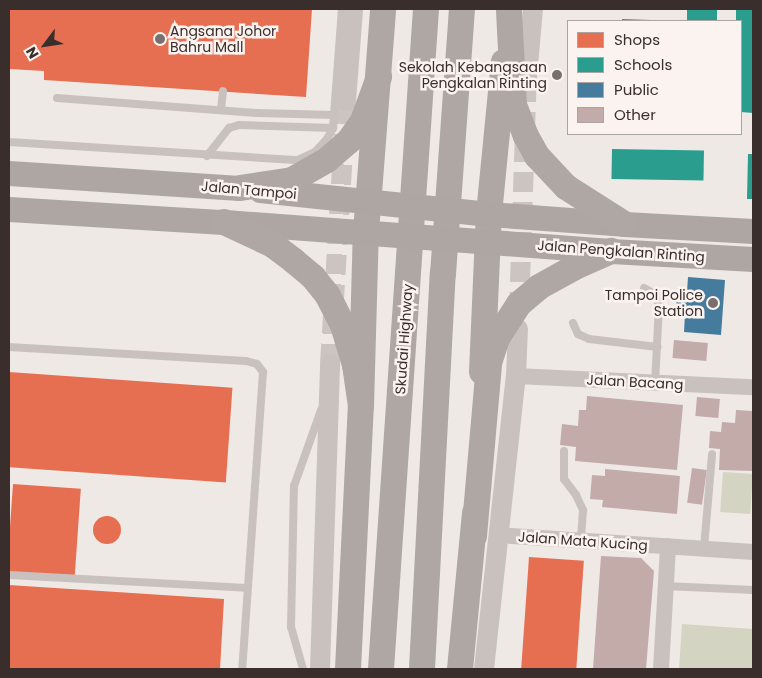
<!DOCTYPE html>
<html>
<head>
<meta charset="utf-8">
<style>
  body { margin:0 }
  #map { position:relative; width:762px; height:678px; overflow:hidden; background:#efe9e6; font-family:Poppins,sans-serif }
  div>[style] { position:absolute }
  .green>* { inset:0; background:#d3d4c1; transform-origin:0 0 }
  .shops>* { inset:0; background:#e76f51; transform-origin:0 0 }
  .round { border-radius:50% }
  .schools>* { inset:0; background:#2a9d8f; transform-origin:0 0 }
  .public>* { inset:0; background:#457b9d }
  .building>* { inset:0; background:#c2aba8; transform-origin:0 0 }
  .tertiary-tunnel>* { height:20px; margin-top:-10px; transform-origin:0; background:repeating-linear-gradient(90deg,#cbc4c1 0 20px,transparent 0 30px) }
  .service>* { height:8px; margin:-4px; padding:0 4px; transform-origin:4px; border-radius:4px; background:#c9c1be }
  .minor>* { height:16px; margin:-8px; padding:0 8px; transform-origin:8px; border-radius:8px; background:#c9c1be }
  .tertiary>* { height:20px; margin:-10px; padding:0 10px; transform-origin:10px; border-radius:10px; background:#c9c1be }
  .primary>* { height:25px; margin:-12.5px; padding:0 12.5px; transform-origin:12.5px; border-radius:12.5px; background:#aea6a3 }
  .trunk>* { height:26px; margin:-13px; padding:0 13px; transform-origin:13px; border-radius:13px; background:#aea7a4 }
  .primary-bridge>* { height:25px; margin:-12.5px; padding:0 12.5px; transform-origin:12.5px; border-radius:12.5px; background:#aea6a3 }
  .trunk-bridge>* { height:26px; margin:-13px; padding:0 13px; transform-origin:13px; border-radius:13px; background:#aea7a4 }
  .dots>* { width:14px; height:14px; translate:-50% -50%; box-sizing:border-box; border:2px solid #faf3ef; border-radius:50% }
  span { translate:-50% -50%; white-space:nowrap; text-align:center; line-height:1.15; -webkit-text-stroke:5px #faf3ef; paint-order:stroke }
  .poi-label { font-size:14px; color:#3a2e2c }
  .left { translate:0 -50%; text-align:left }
  .right { translate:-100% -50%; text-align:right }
  .street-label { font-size:14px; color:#3a2e2c }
  .frame { position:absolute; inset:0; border:10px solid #3a2e2c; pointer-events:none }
  .legend { position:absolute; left:567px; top:20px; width:175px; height:115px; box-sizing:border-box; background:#faf3ef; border:1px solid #ada4a1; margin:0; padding:6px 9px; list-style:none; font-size:15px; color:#3a2e2c }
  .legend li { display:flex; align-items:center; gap:10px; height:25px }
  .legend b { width:25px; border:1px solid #ada4a1 }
  .north { position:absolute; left:20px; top:20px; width:50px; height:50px; -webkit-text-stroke:4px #faf3ef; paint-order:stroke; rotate:239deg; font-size:14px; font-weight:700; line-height:20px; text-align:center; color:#3a2e2c }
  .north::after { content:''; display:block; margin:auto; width:18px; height:22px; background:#3a2e2c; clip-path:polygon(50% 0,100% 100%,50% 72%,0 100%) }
</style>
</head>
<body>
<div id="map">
  <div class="green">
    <div style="left:723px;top:472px;width:30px;height:40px;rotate:4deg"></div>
    <div style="clip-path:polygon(682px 624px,753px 629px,753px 669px,679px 669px)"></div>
  </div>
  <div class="shops">
    <div style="clip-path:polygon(9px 9px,312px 9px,306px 97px,44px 80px,44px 71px,9px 69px)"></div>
    <div style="left:9px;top:372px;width:224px;height:95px;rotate:4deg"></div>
    <div style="left:13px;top:484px;width:68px;height:88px;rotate:4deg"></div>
    <div class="round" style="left:93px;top:516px;width:28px;height:28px"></div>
    <div style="left:529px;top:557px;width:55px;height:112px;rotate:4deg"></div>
    <div style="clip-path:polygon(9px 585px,224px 599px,220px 669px,9px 669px)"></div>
  </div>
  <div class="schools">
    <div style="left:687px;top:9px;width:30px;height:12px"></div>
    <div style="clip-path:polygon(736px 9px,753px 9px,753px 113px,741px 112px,741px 21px,736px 21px)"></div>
    <div style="clip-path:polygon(622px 19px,651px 20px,651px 21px,622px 21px)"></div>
    <div style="left:612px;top:149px;width:92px;height:30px;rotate:1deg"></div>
    <div style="clip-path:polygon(748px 154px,753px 154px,753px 199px,747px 199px)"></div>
  </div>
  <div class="public">
    <div style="clip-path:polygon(688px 277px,725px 280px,721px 335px,684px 332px,685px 314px,676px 313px,677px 291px,687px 292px)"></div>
  </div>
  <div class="building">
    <div style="left:674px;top:340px;width:34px;height:18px;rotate:5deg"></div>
    <div style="clip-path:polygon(587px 396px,683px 405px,677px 470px,575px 461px,576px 447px,560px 445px,562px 424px,578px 426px,579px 410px,586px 410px)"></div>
    <div style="left:697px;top:397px;width:23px;height:19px;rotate:5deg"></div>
    <div style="clip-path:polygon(736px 410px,753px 411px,753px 471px,719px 470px,720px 449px,709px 448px,710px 431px,721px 432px,722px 422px,735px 423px)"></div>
    <div style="left:692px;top:468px;width:15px;height:35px;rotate:8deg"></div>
    <div style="clip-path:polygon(605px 469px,680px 476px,677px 514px,602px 507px,603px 500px,590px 499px,592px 475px,605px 476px)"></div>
    <div style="clip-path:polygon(601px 556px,641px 558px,654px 571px,646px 669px,593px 669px)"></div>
  </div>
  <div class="tertiary-tunnel">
    <div style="left:519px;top:312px;width:235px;rotate:-88.1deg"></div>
    <div style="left:330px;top:364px;width:263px;rotate:-86.5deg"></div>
  </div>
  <div class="service">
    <div style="left:57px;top:98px;width:200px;rotate:4.3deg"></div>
    <div style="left:256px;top:113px;width:79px;rotate:1.5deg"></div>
    <div style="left:221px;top:110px;width:19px;rotate:-84deg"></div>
    <div style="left:9px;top:142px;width:290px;rotate:3.6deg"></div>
    <div style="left:298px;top:160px;width:19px;rotate:-25deg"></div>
    <div style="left:315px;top:152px;width:18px;rotate:-47deg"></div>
    <div style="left:327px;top:139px;width:13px;rotate:-61deg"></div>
    <div style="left:333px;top:128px;width:119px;rotate:-85.7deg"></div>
    <div style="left:207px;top:156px;width:36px;rotate:-52deg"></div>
    <div style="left:229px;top:128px;width:10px;rotate:-17deg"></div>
    <div style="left:239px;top:125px;width:94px;rotate:1.8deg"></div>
    <div style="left:644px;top:288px;width:13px;rotate:29deg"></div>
    <div style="left:655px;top:294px;width:12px;rotate:70deg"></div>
    <div style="left:659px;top:305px;width:78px;rotate:92.9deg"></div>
    <div style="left:573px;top:323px;width:12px;rotate:66deg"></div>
    <div style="left:578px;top:334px;width:12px;rotate:24deg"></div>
    <div style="left:589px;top:339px;width:69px;rotate:6.6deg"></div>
    <div style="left:9px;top:347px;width:237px;rotate:3.4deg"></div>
    <div style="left:246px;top:361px;width:11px;rotate:15deg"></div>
    <div style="left:257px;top:364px;width:10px;rotate:53deg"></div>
    <div style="left:263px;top:372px;width:298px;rotate:94deg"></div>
    <div style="left:564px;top:451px;width:28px;rotate:90deg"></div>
    <div style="left:564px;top:479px;width:20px;rotate:53deg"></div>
    <div style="left:576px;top:495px;width:17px;rotate:65deg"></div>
    <div style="left:583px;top:510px;width:31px;rotate:94deg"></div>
    <div style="left:704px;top:548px;width:94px;rotate:-85.1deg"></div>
    <div style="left:9px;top:575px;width:238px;rotate:3.1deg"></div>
    <div style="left:665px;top:586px;width:88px;rotate:2.6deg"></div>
    <div style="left:303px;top:669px;width:44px;rotate:-105.9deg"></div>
    <div style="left:291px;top:627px;width:141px;rotate:-88.8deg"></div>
    <div style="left:294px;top:486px;width:81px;rotate:-70.4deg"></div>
  </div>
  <div class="minor">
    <div style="left:516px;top:376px;width:237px;rotate:2.7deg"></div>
    <div style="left:498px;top:535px;width:256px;rotate:3.8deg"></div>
    <div style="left:661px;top:669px;width:123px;rotate:-86.7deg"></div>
  </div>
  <div class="tertiary">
    <div style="left:527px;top:77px;width:68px;rotate:-85deg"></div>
    <div style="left:346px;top:101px;width:92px;rotate:-85.6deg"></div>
    <div style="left:320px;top:669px;width:305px;rotate:-88.1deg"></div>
    <div style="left:484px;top:669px;width:295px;rotate:-83.8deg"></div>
    <div style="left:516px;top:376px;width:47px;rotate:-87.6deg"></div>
  </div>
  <div class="primary">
    <div style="left:9px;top:173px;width:231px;rotate:3.7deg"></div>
    <div style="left:9px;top:209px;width:215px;rotate:3.5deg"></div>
    <div style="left:624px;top:224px;width:129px;rotate:3.1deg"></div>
    <div style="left:611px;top:251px;width:142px;rotate:3.2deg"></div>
  </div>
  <div class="trunk">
    <div style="left:482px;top:372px;width:158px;rotate:-87.5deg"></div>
    <div style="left:489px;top:214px;width:153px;rotate:-84.4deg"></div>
    <div style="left:348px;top:669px;width:263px;rotate:-87.2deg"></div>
    <div style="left:361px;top:406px;width:174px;rotate:-88.4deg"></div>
    <div style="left:366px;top:232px;width:224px;rotate:-85.6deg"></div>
    <div style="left:381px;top:669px;width:662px;rotate:-86.1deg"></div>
    <div style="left:422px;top:669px;width:396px;rotate:-87deg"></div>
    <div style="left:443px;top:274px;width:266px;rotate:-85.9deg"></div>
    <div style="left:460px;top:669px;width:157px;rotate:-84.5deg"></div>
  </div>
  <div class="primary-bridge">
    <div style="left:260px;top:190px;width:230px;rotate:6deg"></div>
    <div style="left:489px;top:214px;width:135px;rotate:4.2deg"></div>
    <div style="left:225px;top:222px;width:387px;rotate:4.3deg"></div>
  </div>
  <div class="trunk-bridge">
    <div style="left:509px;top:11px;width:94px;rotate:87deg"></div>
    <div style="left:514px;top:105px;width:33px;rotate:69deg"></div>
    <div style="left:526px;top:136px;width:23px;rotate:61deg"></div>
    <div style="left:537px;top:156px;width:42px;rotate:46.9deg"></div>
    <div style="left:566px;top:187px;width:69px;rotate:32.5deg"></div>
    <div style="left:240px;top:188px;width:53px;rotate:-8.7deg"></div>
    <div style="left:292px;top:180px;width:40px;rotate:-29.7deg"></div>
    <div style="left:327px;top:160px;width:29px;rotate:-41deg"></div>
    <div style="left:349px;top:141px;width:24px;rotate:-55deg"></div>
    <div style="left:363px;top:121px;width:47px;rotate:-70deg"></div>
    <div style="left:224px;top:222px;width:54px;rotate:25.1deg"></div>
    <div style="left:273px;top:245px;width:26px;rotate:37deg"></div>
    <div style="left:294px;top:261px;width:25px;rotate:40deg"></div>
    <div style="left:313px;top:277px;width:22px;rotate:51deg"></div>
    <div style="left:327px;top:294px;width:35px;rotate:63deg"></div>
    <div style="left:343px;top:325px;width:42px;rotate:73.3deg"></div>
    <div style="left:355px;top:365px;width:41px;rotate:81.7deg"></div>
    <div style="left:474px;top:536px;width:174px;rotate:-85deg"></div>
    <div style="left:489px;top:363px;width:26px;rotate:-72deg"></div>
    <div style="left:497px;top:338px;width:40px;rotate:-57.1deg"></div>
    <div style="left:519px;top:304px;width:26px;rotate:-40deg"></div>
    <div style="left:539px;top:287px;width:39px;rotate:-29deg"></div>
    <div style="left:573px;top:268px;width:42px;rotate:-24.1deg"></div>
  </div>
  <div class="dots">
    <div style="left:160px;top:39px;background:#796f6d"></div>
    <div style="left:557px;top:75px;background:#796f6d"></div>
    <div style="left:713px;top:303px;background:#796f6d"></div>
  </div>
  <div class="poi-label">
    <span class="left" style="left:170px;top:39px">Angsana Johor<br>Bahru Mall</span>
    <span class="right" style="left:547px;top:75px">Sekolah Kebangsaan<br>Pengkalan Rinting</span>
    <span class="right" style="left:703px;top:303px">Tampoi Police<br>Station</span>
  </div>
  <div class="street-label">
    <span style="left:249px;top:190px;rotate:5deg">Jalan Tampoi</span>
    <span style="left:621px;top:251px;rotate:4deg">Jalan Pengkalan Rinting</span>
    <span style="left:404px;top:339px;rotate:-86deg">Skudai Highway</span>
    <span style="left:635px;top:382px;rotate:3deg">Jalan Bacang</span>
    <span style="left:583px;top:541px;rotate:4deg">Jalan Mata Kucing</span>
  </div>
  <div class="frame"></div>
  <ul class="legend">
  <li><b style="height:14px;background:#e76f51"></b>Shops</li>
  <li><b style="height:14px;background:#2a9d8f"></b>Schools</li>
  <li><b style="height:14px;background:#457b9d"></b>Public</li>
  <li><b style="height:14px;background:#c2aba8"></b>Other</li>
  </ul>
  <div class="north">N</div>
</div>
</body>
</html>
